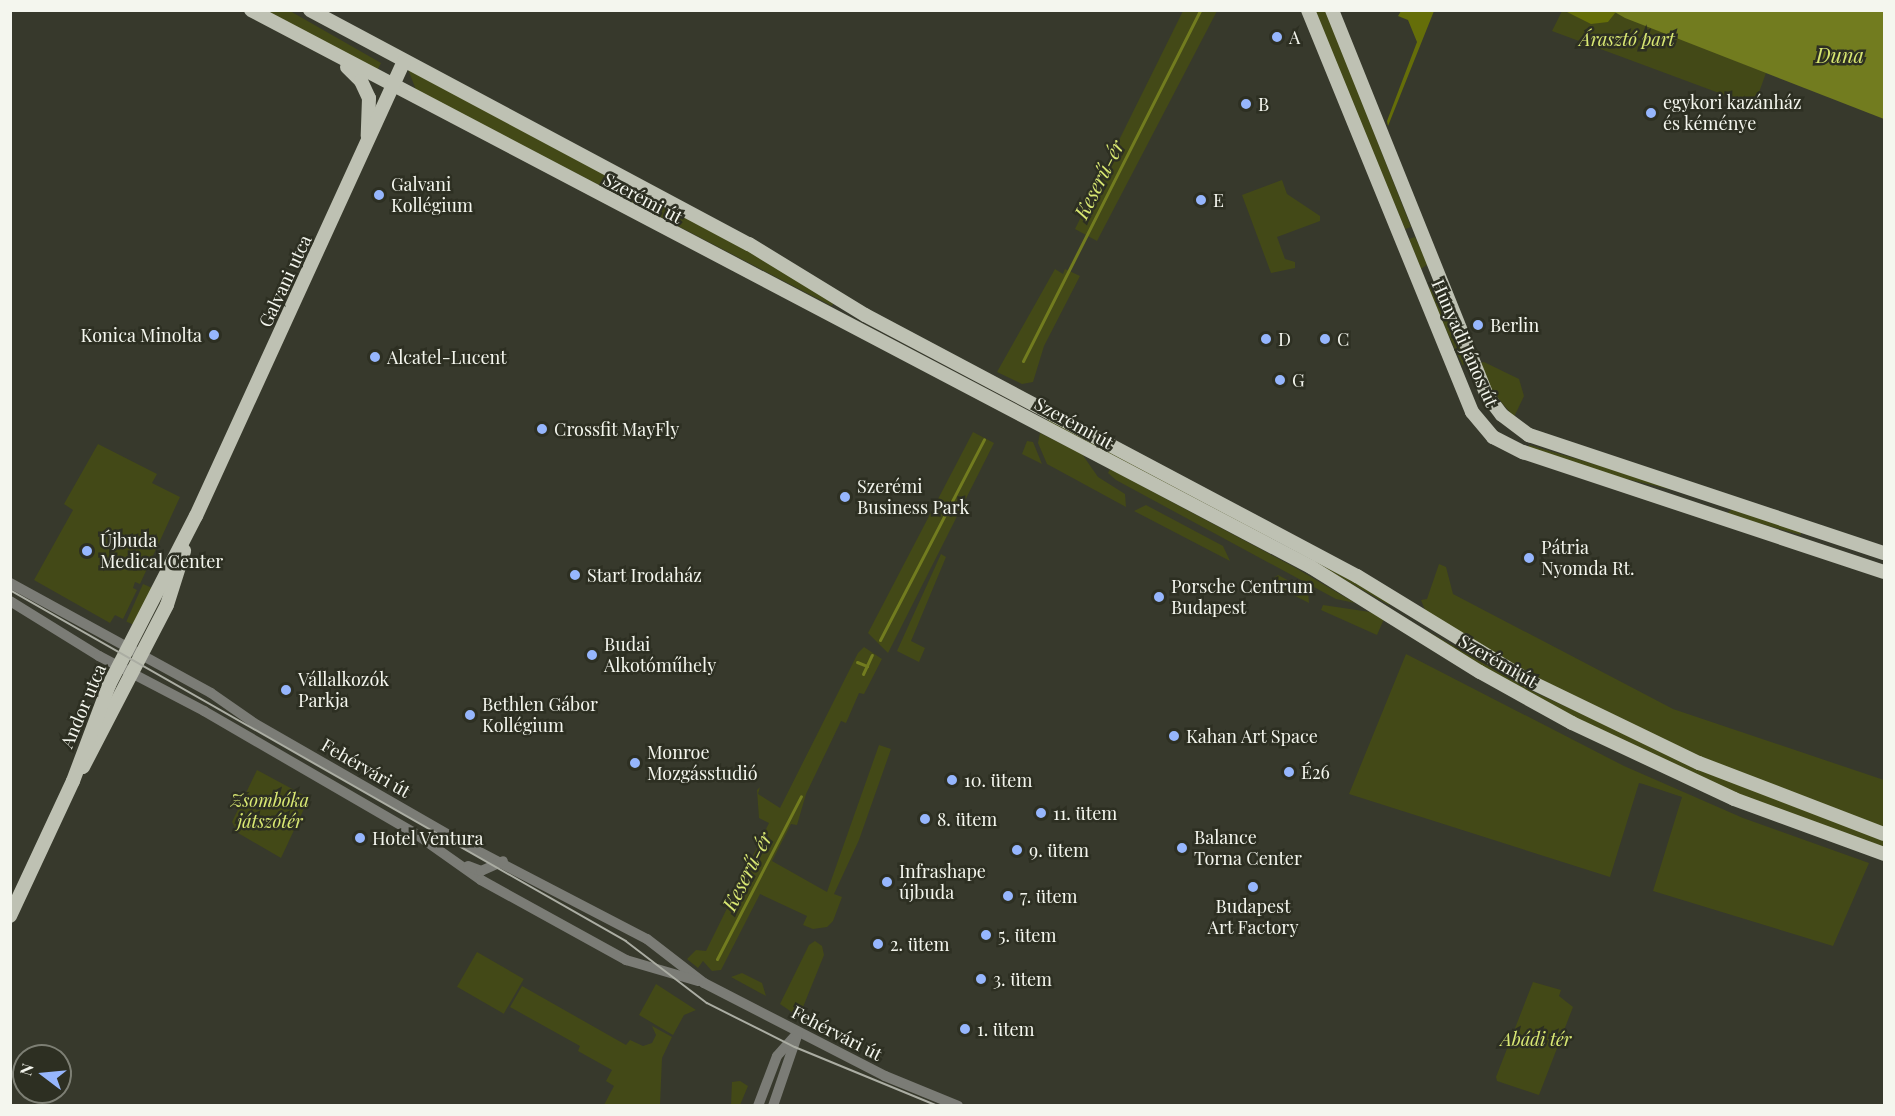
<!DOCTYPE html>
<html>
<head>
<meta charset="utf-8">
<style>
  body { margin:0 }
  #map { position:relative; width:1895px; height:1116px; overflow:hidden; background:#37392c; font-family:"Playfair Display",serif }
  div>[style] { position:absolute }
  .green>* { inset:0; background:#434917; transform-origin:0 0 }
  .forest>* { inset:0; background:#656e09 }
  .water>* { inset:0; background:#727c1f }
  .stream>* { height:3px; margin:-1.5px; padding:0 1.5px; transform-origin:1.5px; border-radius:1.5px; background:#727c1f }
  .minor>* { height:10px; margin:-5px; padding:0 5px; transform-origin:5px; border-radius:5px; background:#7b7c76 }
  .major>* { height:14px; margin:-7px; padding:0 7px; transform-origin:7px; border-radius:7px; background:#bec1b3 }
  .tram>* { height:1.5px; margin:-0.75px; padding:0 0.75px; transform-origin:0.75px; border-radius:0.75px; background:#abada3 }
  .dots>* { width:16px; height:16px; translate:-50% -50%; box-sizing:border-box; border:3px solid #2d2f22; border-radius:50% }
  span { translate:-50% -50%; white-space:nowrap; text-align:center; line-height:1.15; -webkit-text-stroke:5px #2d2f22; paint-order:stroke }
  .poi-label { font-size:18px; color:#f4f6ee }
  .left { translate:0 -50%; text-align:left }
  .right { translate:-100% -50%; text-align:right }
  .park-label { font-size:18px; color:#dae973; font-style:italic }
  .street-label { font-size:18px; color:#f4f6ee }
  .water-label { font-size:20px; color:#d9e872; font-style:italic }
  .frame { position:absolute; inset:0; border:12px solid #f4f6ee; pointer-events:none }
  .north { position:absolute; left:12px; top:1044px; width:60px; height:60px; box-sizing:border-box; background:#2d2f22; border:2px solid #7d7f74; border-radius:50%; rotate:286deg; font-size:16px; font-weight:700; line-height:24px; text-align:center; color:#f4f6ee }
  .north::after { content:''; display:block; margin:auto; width:21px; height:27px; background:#96b6fd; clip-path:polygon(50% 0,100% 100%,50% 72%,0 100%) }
</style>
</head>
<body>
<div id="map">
  <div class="green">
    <div style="clip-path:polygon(263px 11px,290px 11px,381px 63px,377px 71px)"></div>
    <div style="clip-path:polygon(1183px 11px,1217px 11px,1097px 241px,1075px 229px)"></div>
    <div style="clip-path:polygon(1312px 11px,1326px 11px,1411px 227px,1405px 229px)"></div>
    <div style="clip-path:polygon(1562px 11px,1608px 22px,1616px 12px,1766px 73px,1754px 106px,1552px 31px)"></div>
    <div style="clip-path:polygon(408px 69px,748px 249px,834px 302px,832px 306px,416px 90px)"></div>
    <div style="clip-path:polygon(1282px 180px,1287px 194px,1320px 216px,1320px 221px,1277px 237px,1285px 259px,1295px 262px,1295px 268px,1271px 273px,1242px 195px)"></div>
    <div style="clip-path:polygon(1415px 237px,1428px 264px,1421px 269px,1409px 239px)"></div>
    <div style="clip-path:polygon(1055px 269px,1063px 274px,1065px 269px,1080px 276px,1044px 346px,1033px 382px,1022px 384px,997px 372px)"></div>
    <div style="clip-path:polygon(1437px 285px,1466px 358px,1463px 366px,1427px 289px)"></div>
    <div style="clip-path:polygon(1484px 362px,1519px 379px,1524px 396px,1514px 417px,1491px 390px,1479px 363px)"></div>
    <div style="clip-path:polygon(1049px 418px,1391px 602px,1389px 605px,1279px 542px,1208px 509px,1046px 423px)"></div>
    <div style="clip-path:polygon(973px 432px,994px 443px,888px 653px,868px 633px)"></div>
    <div style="clip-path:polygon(1040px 433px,1082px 454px,1098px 477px,1125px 494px,1126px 507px,1047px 464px,1038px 443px)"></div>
    <div style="clip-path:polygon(1027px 441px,1033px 442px,1042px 464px,1022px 454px)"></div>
    <div style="clip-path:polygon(98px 444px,157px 474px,152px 483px,180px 497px,140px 584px,135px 582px,133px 588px,137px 590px,123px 619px,115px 615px,110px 623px,34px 580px,73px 510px,64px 504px)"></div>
    <div style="clip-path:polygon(1529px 445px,1635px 476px,1677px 491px,1602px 473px,1528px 448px)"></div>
    <div style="clip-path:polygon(1110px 469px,1294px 567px,1355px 603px,1336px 599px,1116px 480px,1108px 473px)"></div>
    <div style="clip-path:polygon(1146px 505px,1223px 546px,1230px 561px,1134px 511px)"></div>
    <div style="clip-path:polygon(1733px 509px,1801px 532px,1801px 535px,1730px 515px,1728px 512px)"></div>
    <div style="clip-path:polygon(941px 554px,946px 557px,911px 641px,925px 648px,919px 662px,897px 651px)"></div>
    <div style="clip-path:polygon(1439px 564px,1446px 567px,1453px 594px,1673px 709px,1884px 780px,1884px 829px,1742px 776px,1581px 701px,1490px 651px,1425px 610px,1421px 600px,1427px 599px)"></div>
    <div style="clip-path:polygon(1278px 575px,1308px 591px,1309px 603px,1268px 582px)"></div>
    <div style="left:143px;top:584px;width:10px;height:41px;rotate:24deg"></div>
    <div style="clip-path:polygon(1323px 605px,1370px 612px,1384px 619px,1377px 635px,1321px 610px)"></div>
    <div style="clip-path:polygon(1422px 628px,1534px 692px,1731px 782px,1884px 839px,1884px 848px,1786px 814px,1656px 759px,1514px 686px)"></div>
    <div style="clip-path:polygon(864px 647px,882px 659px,864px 694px,859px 693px,846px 723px,841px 721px,806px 794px,797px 825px,791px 824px,772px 861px,827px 892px,879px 745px,891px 749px,859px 840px,834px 894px,842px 897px,833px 921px,827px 927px,813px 929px,803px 925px,807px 916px,760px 894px,721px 970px,712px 971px,703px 961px,698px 968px,687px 959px,696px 950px,706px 951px,769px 823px,759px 818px,757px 790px,760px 787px,758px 794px,780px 808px,858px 653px)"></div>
    <div style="clip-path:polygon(1406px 654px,1624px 766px,1743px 818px,1869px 863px,1833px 946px,1653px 891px,1682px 797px,1643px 784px,1639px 783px,1610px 877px,1349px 794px)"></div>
    <div style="clip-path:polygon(257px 770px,309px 798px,281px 858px,238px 833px,232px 822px)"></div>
    <div style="clip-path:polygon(815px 941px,822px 946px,824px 955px,799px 1017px,780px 1004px,809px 945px)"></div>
    <div style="left:477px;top:952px;width:54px;height:40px;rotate:30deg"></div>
    <div style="clip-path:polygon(742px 973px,762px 983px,766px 996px,731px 977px)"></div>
    <div style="clip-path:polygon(1533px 982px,1561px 990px,1559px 996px,1573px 1007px,1539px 1095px,1497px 1081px,1496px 1077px)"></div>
    <div style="clip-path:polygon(656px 984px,696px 1010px,684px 1015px,673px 1035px,639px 1015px)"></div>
    <div style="clip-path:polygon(522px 986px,626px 1045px,630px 1040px,643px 1046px,652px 1043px,656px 1035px,652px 1026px,672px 1037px,662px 1058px,660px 1105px,604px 1105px,614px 1086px,606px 1081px,612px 1070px,578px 1051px,580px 1046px,510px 1007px)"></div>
    <div style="clip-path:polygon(740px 1081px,748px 1086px,740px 1105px,731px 1105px,732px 1082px)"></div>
  </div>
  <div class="forest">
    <div style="clip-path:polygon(1613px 10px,1616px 12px,1608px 22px,1591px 24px,1565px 11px)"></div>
    <div style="clip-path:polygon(1401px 11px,1434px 11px,1388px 126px,1387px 121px,1417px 42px,1408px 20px,1398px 16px)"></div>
  </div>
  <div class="water">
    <div style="clip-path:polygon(1613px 11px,1884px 11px,1884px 119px,1625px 18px)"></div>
  </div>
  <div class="stream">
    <div style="left:1023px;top:361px;width:393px;rotate:-63.2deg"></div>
    <div style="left:880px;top:640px;width:226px;rotate:-62.6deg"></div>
    <div style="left:857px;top:662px;width:11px;rotate:22deg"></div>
    <div style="left:863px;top:674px;width:21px;rotate:-65deg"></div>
    <div style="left:717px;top:959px;width:183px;rotate:-62.7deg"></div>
  </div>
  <div class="minor">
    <div style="left:10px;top:583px;width:229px;rotate:28.7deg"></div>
    <div style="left:211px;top:693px;width:52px;rotate:34.9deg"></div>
    <div style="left:254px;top:723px;width:249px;rotate:29.9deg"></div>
    <div style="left:470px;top:847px;width:199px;rotate:27.5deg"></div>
    <div style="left:647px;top:939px;width:72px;rotate:37.7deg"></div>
    <div style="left:704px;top:983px;width:203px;rotate:27.2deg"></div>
    <div style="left:885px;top:1076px;width:79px;rotate:22.3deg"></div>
    <div style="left:10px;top:601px;width:105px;rotate:31.7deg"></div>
    <div style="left:99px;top:656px;width:119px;rotate:27.6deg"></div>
    <div style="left:204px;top:711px;width:241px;rotate:30.1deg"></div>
    <div style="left:413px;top:832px;width:83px;rotate:35.2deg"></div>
    <div style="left:481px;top:880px;width:166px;rotate:28.9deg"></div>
    <div style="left:626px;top:960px;width:75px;rotate:16.3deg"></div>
    <div style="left:468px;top:866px;width:14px;rotate:21deg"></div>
    <div style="left:481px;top:871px;width:24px;rotate:-24deg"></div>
    <div style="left:758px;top:1106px;width:53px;rotate:-69.2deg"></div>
    <div style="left:777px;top:1056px;width:31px;rotate:-48deg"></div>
    <div style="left:773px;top:1106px;width:77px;rotate:-71.1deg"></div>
  </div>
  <div class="major">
    <div style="left:251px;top:10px;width:1197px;rotate:27.72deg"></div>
    <div style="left:1311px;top:567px;width:199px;rotate:31.9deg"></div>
    <div style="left:1480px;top:672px;width:105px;rotate:29deg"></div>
    <div style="left:1572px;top:723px;width:179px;rotate:25.1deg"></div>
    <div style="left:1734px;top:799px;width:160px;rotate:20.1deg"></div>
    <div style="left:310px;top:10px;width:497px;rotate:28.1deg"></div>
    <div style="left:749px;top:244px;width:136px;rotate:31.5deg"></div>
    <div style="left:865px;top:315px;width:557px;rotate:27.95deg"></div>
    <div style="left:1357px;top:576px;width:202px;rotate:31.4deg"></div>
    <div style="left:1529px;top:681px;width:189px;rotate:25.8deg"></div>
    <div style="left:1699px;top:763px;width:198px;rotate:21deg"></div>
    <div style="left:1308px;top:10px;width:434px;rotate:67.8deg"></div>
    <div style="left:1472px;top:412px;width:33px;rotate:50deg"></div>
    <div style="left:1493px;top:437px;width:34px;rotate:27deg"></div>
    <div style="left:1523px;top:452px;width:380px;rotate:18.4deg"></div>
    <div style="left:1332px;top:10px;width:414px;rotate:68.1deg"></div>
    <div style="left:1486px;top:394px;width:26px;rotate:53deg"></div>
    <div style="left:1502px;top:415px;width:34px;rotate:37deg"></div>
    <div style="left:1529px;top:435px;width:374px;rotate:18.4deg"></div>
    <div style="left:347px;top:67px;width:20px;rotate:45deg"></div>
    <div style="left:361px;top:81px;width:19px;rotate:65deg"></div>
    <div style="left:369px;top:98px;width:38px;rotate:92deg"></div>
    <div style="left:83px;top:767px;width:182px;rotate:-62.6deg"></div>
    <div style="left:167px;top:605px;width:57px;rotate:-72.5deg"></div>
    <div style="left:10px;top:916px;width:149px;rotate:-65deg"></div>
    <div style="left:73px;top:781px;width:103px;rotate:-69.4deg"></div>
    <div style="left:109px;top:685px;width:190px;rotate:-62.8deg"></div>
    <div style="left:196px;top:516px;width:500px;rotate:-65.43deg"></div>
  </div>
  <div class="tram">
    <div style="left:10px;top:590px;width:709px;rotate:29.67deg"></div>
    <div style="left:626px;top:941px;width:102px;rotate:37.4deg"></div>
    <div style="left:707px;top:1003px;width:98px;rotate:26.6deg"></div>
    <div style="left:795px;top:1047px;width:155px;rotate:22.4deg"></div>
  </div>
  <div class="dots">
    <div style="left:1277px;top:37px;background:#96b6fd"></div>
    <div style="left:1246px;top:104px;background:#96b6fd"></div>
    <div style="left:1651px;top:113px;background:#96b6fd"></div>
    <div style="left:379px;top:195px;background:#96b6fd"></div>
    <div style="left:1201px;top:200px;background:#96b6fd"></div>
    <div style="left:1478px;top:325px;background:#96b6fd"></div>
    <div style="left:214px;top:335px;background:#96b6fd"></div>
    <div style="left:1266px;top:339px;background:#96b6fd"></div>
    <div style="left:1325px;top:339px;background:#96b6fd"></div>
    <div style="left:375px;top:357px;background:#96b6fd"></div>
    <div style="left:1280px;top:380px;background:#96b6fd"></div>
    <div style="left:542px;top:429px;background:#96b6fd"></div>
    <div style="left:845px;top:497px;background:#96b6fd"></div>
    <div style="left:87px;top:551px;background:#96b6fd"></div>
    <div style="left:1529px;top:558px;background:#96b6fd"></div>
    <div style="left:575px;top:575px;background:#96b6fd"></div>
    <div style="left:1159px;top:597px;background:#96b6fd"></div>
    <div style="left:592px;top:655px;background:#96b6fd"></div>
    <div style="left:286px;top:690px;background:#96b6fd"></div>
    <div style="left:470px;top:715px;background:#96b6fd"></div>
    <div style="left:1174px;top:736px;background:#96b6fd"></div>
    <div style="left:635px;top:763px;background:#96b6fd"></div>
    <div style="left:1289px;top:772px;background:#96b6fd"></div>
    <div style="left:952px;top:780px;background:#96b6fd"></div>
    <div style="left:1041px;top:813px;background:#96b6fd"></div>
    <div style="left:925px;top:819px;background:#96b6fd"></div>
    <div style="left:360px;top:838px;background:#96b6fd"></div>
    <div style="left:1182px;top:848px;background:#96b6fd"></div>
    <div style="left:1017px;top:850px;background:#96b6fd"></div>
    <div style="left:887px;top:882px;background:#96b6fd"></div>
    <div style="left:1253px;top:887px;background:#96b6fd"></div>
    <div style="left:1008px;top:896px;background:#96b6fd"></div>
    <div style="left:986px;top:935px;background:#96b6fd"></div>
    <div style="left:878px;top:944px;background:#96b6fd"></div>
    <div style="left:981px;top:979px;background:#96b6fd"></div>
    <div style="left:965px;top:1029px;background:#96b6fd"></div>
  </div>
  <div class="poi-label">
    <span class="left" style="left:1289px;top:37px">A</span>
    <span class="left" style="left:1663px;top:113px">egykori kazánház<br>és kéménye</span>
    <span class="left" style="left:1258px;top:104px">B</span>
    <span class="left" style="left:391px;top:195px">Galvani<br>Kollégium</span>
    <span class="left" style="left:1213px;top:200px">E</span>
    <span class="left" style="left:1490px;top:325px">Berlin</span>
    <span class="right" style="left:202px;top:335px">Konica Minolta</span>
    <span class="left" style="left:1278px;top:339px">D</span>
    <span class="left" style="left:1337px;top:339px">C</span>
    <span class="left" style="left:387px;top:357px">Alcatel-Lucent</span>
    <span class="left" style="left:1292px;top:380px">G</span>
    <span class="left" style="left:554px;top:429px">Crossfit MayFly</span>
    <span class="left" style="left:857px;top:497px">Szerémi<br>Business Park</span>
    <span class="left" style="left:100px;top:551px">Újbuda<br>Medical Center</span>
    <span class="left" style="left:1541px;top:558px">Pátria<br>Nyomda Rt.</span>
    <span class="left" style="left:587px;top:575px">Start Irodaház</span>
    <span class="left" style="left:1171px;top:597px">Porsche Centrum<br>Budapest</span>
    <span class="left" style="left:604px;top:655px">Budai<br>Alkotóműhely</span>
    <span class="left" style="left:298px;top:690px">Vállalkozók<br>Parkja</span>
    <span class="left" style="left:482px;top:715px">Bethlen Gábor<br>Kollégium</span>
    <span class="left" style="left:1186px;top:736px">Kahan Art Space</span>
    <span class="left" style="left:647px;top:763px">Monroe<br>Mozgásstudió</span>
    <span class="left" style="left:1301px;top:772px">É26</span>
    <span class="left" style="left:964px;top:780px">10. ütem</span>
    <span class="left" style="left:1053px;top:813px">11. ütem</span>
    <span class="left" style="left:937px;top:819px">8. ütem</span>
    <span class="left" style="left:372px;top:838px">Hotel Ventura</span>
    <span class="left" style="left:1194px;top:848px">Balance<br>Torna Center</span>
    <span class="left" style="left:1029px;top:850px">9. ütem</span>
    <span class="left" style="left:899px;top:882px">Infrashape<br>újbuda</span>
    <span class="left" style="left:1020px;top:896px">7. ütem</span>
    <span style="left:1253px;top:917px">Budapest<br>Art Factory</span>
    <span class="left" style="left:998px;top:935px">5. ütem</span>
    <span class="left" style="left:890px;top:944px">2. ütem</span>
    <span class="left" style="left:993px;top:979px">3. ütem</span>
    <span class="left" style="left:977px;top:1029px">1. ütem</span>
  </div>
  <div class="park-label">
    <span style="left:1627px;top:39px">Árasztó part</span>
    <span style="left:270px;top:811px">Zsombóka<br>játszótér</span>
    <span style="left:1536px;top:1039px">Abádi tér</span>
  </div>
  <div class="street-label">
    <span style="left:643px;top:198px;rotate:28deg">Szerémi út</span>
    <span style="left:285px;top:281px;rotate:-65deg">Galvani utca</span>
    <span style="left:1465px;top:343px;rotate:66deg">Hunyadi János út</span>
    <span style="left:1074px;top:423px;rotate:29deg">Szerémi út</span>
    <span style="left:1498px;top:661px;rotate:30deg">Szerémi út</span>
    <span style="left:83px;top:706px;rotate:-67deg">Andor utca</span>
    <span style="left:366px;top:768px;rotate:30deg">Fehérvári út</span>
    <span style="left:837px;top:1033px;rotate:27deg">Fehérvári út</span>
  </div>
  <div class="water-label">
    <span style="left:1840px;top:54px">Duna</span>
    <span style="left:1098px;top:179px;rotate:-63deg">Keserű-ér</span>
    <span style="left:746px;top:871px;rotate:-63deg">Keserű-ér</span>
  </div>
  <div class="frame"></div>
  <div class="north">N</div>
</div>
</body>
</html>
